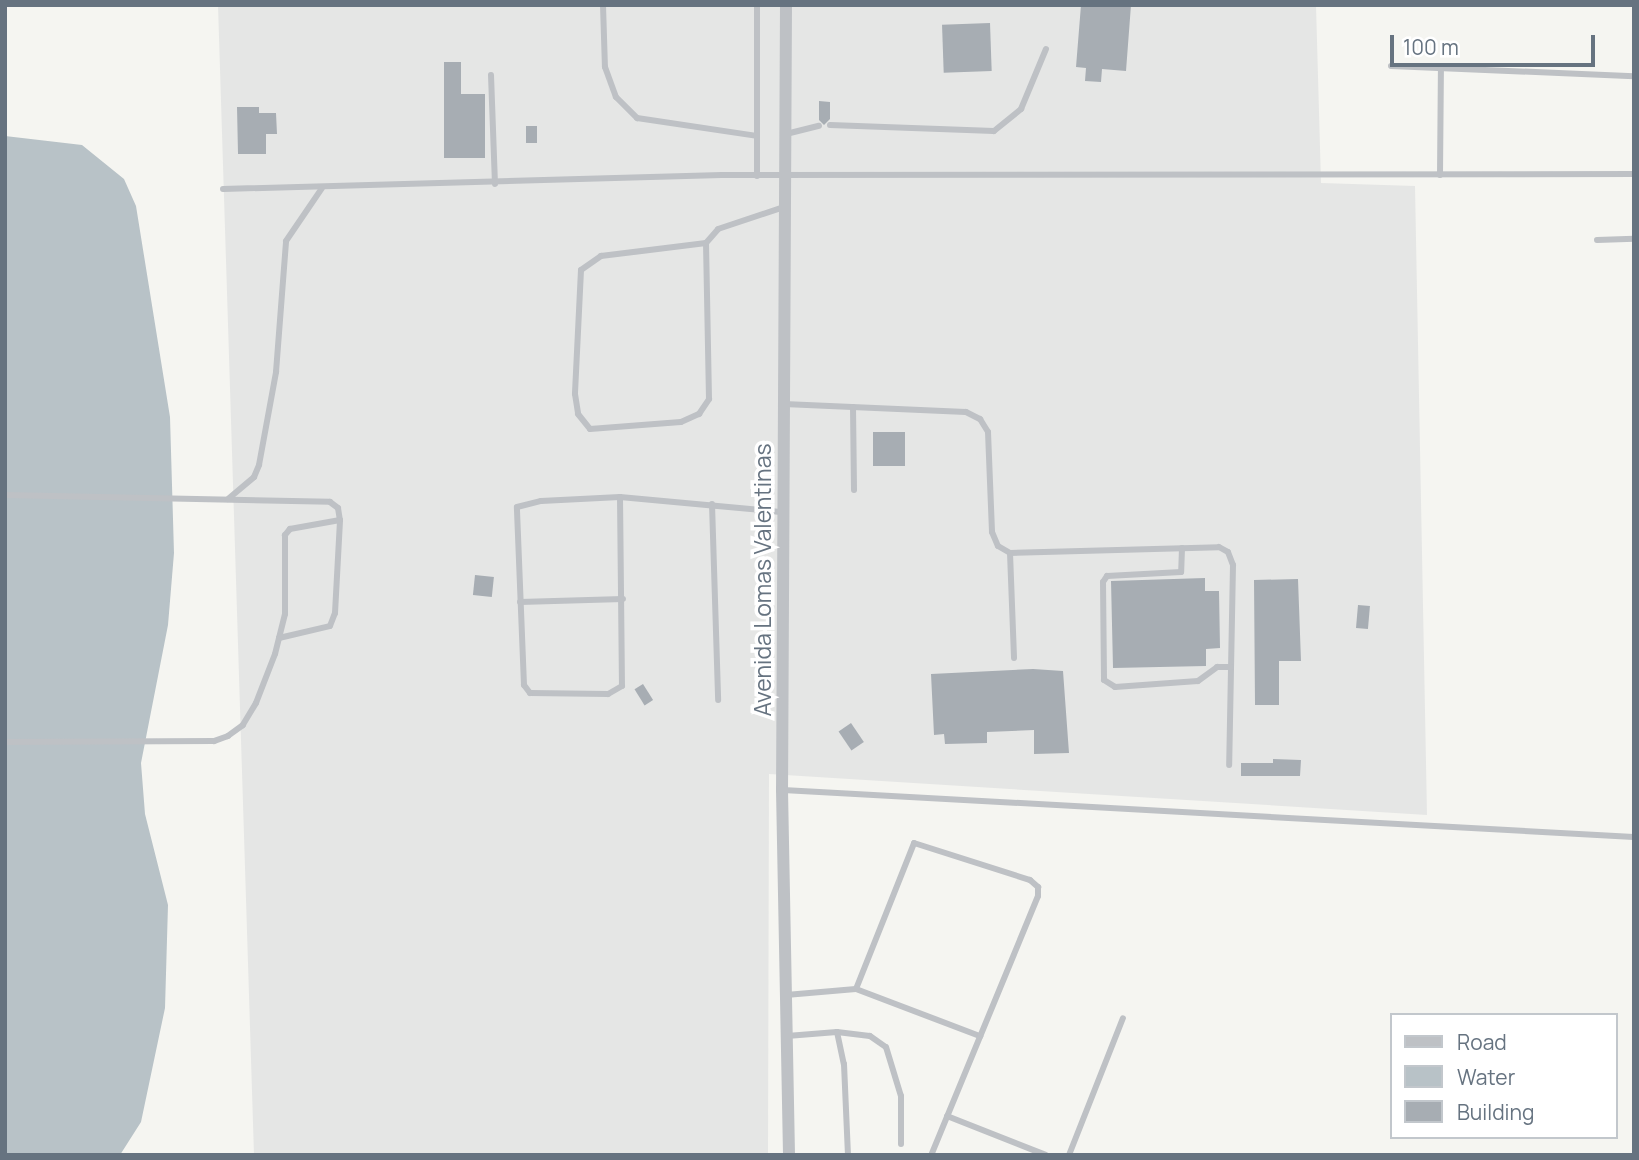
<!DOCTYPE html>
<html>
<head>
<meta charset="utf-8">
<style>
  body { margin:0 }
  #map { position:relative; width:1639px; height:1160px; overflow:hidden; background:#f5f5f1; font-family:Manrope,sans-serif }
  div>[style] { position:absolute }
  .built>* { inset:0; background:#e5e6e5 }
  .water>* { inset:0; background:#b8c2c7 }
  .building>* { inset:0; background:#a7adb3; transform-origin:0 0 }
  .service>* { height:6px; margin:-3px; padding:0 3px; transform-origin:3px; border-radius:3px; background:#bec1c5 }
  .minor>* { height:12px; margin:-6px; padding:0 6px; transform-origin:6px; border-radius:6px; background:#bec1c5 }
  span { translate:-50% -50%; white-space:nowrap; text-align:center; line-height:1.15; -webkit-text-stroke:7px #fff; paint-order:stroke }
  .street-label { font-size:23px; color:#667380 }
  .frame { position:absolute; inset:0; border:7px solid #667380; pointer-events:none }
  .legend { position:absolute; left:1390px; top:1013px; width:228px; height:126px; box-sizing:border-box; background:#fff; border:2px solid #c2c7cc; margin:0; padding:9px 12px; list-style:none; font-size:21px; color:#667380 }
  .legend li { display:flex; align-items:center; gap:14px; height:35px }
  .legend b { width:35px; border:2px solid #c2c7cc }
  .scale { position:absolute; left:1390px; top:35px; width:205px; height:32px; box-sizing:border-box; border:4px solid #667380; border-top:0; padding-left:9px; font-size:21px; line-height:24px; white-space:nowrap; color:#667380; -webkit-text-stroke:5px #fff; paint-order:stroke }
</style>
</head>
<body>
<div id="map">
  <div class="built">
    <div style="clip-path:polygon(218px 5px,1316px 5px,1321px 183px,1415px 186px,1427px 815px,769px 774px,768px 1155px,254px 1155px)"></div>
  </div>
  <div class="water">
    <div style="clip-path:polygon(5px 136px,82px 145px,124px 179px,136px 206px,170px 417px,174px 553px,168px 625px,141px 763px,145px 814px,168px 905px,165px 1008px,141px 1122px,120px 1155px,5px 1155px)"></div>
  </div>
  <div class="building">
    <div style="clip-path:polygon(1081px 5px,1131px 5px,1126px 71px,1102px 69px,1101px 82px,1085px 81px,1086px 68px,1076px 67px)"></div>
    <div style="left:990px;top:23px;width:48px;height:48px;rotate:88deg"></div>
    <div style="clip-path:polygon(444px 62px,461px 62px,461px 94px,485px 94px,485px 158px,444px 158px)"></div>
    <div style="clip-path:polygon(819px 101px,830px 102px,830px 119px,824px 125px,819px 120px)"></div>
    <div style="clip-path:polygon(237px 107px,259px 107px,259px 113px,276px 113px,277px 134px,266px 134px,266px 154px,238px 154px)"></div>
    <div style="left:526px;top:126px;width:11px;height:17px"></div>
    <div style="left:873px;top:432px;width:32px;height:34px"></div>
    <div style="left:475px;top:575px;width:19px;height:20px;rotate:6deg"></div>
    <div style="clip-path:polygon(1205px 578px,1205px 591px,1219px 591px,1220px 648px,1206px 649px,1206px 666px,1113px 668px,1111px 581px)"></div>
    <div style="clip-path:polygon(1298px 579px,1301px 661px,1279px 661px,1279px 705px,1255px 705px,1254px 580px)"></div>
    <div style="left:1358px;top:605px;width:12px;height:23px;rotate:5deg"></div>
    <div style="clip-path:polygon(1033px 669px,1063px 671px,1069px 753px,1034px 754px,1034px 730px,987px 732px,987px 743px,945px 744px,944px 734px,934px 735px,931px 674px)"></div>
    <div style="left:643px;top:684px;width:19px;height:10px;rotate:58deg"></div>
    <div style="left:851px;top:723px;width:23px;height:15px;rotate:56deg"></div>
    <div style="clip-path:polygon(1273px 759px,1301px 760px,1300px 776px,1241px 776px,1241px 763px,1273px 763px)"></div>
  </div>
  <div class="service">
    <div style="left:603px;top:5px;width:62px;rotate:88.2deg"></div>
    <div style="left:605px;top:67px;width:32px;rotate:70deg"></div>
    <div style="left:616px;top:97px;width:30px;rotate:45deg"></div>
    <div style="left:637px;top:118px;width:121px;rotate:8.5deg"></div>
    <div style="left:757px;top:5px;width:171px;rotate:90deg"></div>
    <div style="left:1391px;top:66px;width:243px;rotate:2.4deg"></div>
    <div style="left:491px;top:75px;width:109px;rotate:87.9deg"></div>
    <div style="left:830px;top:125px;width:164px;rotate:2.1deg"></div>
    <div style="left:994px;top:131px;width:35px;rotate:-39deg"></div>
    <div style="left:1021px;top:109px;width:65px;rotate:-67.4deg"></div>
    <div style="left:786px;top:134px;width:34px;rotate:-14deg"></div>
    <div style="left:1440px;top:175px;width:106px;rotate:-89.5deg"></div>
    <div style="left:223px;top:189px;width:499px;rotate:-1.6deg"></div>
    <div style="left:722px;top:175px;width:912px;rotate:-0.06deg"></div>
    <div style="left:1597px;top:240px;width:37px;rotate:-2deg"></div>
    <div style="left:706px;top:243px;width:106px;rotate:172.9deg"></div>
    <div style="left:601px;top:256px;width:24px;rotate:145deg"></div>
    <div style="left:581px;top:270px;width:124px;rotate:92.8deg"></div>
    <div style="left:575px;top:394px;width:20px;rotate:81deg"></div>
    <div style="left:578px;top:414px;width:19px;rotate:51deg"></div>
    <div style="left:590px;top:429px;width:91px;rotate:-4.4deg"></div>
    <div style="left:681px;top:422px;width:20px;rotate:-24deg"></div>
    <div style="left:699px;top:414px;width:18px;rotate:-56deg"></div>
    <div style="left:709px;top:399px;width:156px;rotate:-91.1deg"></div>
    <div style="left:706px;top:243px;width:18px;rotate:-49deg"></div>
    <div style="left:718px;top:229px;width:70px;rotate:-18.4deg"></div>
    <div style="left:784px;top:404px;width:182px;rotate:2.5deg"></div>
    <div style="left:966px;top:412px;width:16px;rotate:27deg"></div>
    <div style="left:980px;top:419px;width:15px;rotate:58deg"></div>
    <div style="left:988px;top:432px;width:100px;rotate:87.7deg"></div>
    <div style="left:992px;top:532px;width:15px;rotate:67deg"></div>
    <div style="left:998px;top:546px;width:14px;rotate:30deg"></div>
    <div style="left:1010px;top:553px;width:209px;rotate:-1.6deg"></div>
    <div style="left:1219px;top:547px;width:10px;rotate:29deg"></div>
    <div style="left:1228px;top:552px;width:14px;rotate:69deg"></div>
    <div style="left:1233px;top:565px;width:200px;rotate:91.1deg"></div>
    <div style="left:853px;top:407px;width:83px;rotate:89.3deg"></div>
    <div style="left:5px;top:495px;width:325px;rotate:1.2deg"></div>
    <div style="left:330px;top:502px;width:10px;rotate:37deg"></div>
    <div style="left:338px;top:508px;width:12px;rotate:81deg"></div>
    <div style="left:340px;top:520px;width:51px;rotate:169.8deg"></div>
    <div style="left:290px;top:529px;width:8px;rotate:130deg"></div>
    <div style="left:285px;top:535px;width:79px;rotate:90deg"></div>
    <div style="left:285px;top:614px;width:41px;rotate:104deg"></div>
    <div style="left:275px;top:654px;width:53px;rotate:111.2deg"></div>
    <div style="left:256px;top:703px;width:26px;rotate:121deg"></div>
    <div style="left:243px;top:725px;width:19px;rotate:144deg"></div>
    <div style="left:228px;top:736px;width:15px;rotate:160deg"></div>
    <div style="left:214px;top:741px;width:209px;rotate:179.7deg"></div>
    <div style="left:620px;top:497px;width:189px;rotate:89.4deg"></div>
    <div style="left:622px;top:686px;width:16px;rotate:150deg"></div>
    <div style="left:608px;top:694px;width:78px;rotate:-179.3deg"></div>
    <div style="left:530px;top:693px;width:10px;rotate:-127deg"></div>
    <div style="left:524px;top:685px;width:178px;rotate:-92.3deg"></div>
    <div style="left:517px;top:507px;width:25px;rotate:-14deg"></div>
    <div style="left:541px;top:501px;width:79px;rotate:-2.9deg"></div>
    <div style="left:620px;top:497px;width:164px;rotate:5.3deg"></div>
    <div style="left:228px;top:499px;width:34px;rotate:-40deg"></div>
    <div style="left:254px;top:477px;width:13px;rotate:-67deg"></div>
    <div style="left:259px;top:465px;width:95px;rotate:-79.6deg"></div>
    <div style="left:276px;top:372px;width:131px;rotate:-85.6deg"></div>
    <div style="left:286px;top:241px;width:64px;rotate:-55.8deg"></div>
    <div style="left:712px;top:504px;width:196px;rotate:88.2deg"></div>
    <div style="left:1182px;top:548px;width:24px;rotate:92deg"></div>
    <div style="left:1181px;top:572px;width:74px;rotate:176.9deg"></div>
    <div style="left:1107px;top:576px;width:7px;rotate:124deg"></div>
    <div style="left:1103px;top:582px;width:98px;rotate:89.4deg"></div>
    <div style="left:1104px;top:680px;width:13px;rotate:32deg"></div>
    <div style="left:1115px;top:687px;width:83px;rotate:-4.1deg"></div>
    <div style="left:1198px;top:681px;width:24px;rotate:-36deg"></div>
    <div style="left:1217px;top:667px;width:14px"></div>
    <div style="left:1010px;top:553px;width:105px;rotate:87.8deg"></div>
    <div style="left:520px;top:602px;width:103px;rotate:-1.7deg"></div>
    <div style="left:279px;top:638px;width:52px;rotate:-13.2deg"></div>
    <div style="left:330px;top:626px;width:14px;rotate:-69deg"></div>
    <div style="left:335px;top:613px;width:93px;rotate:-86.9deg"></div>
    <div style="left:783px;top:790px;width:852px;rotate:3.16deg"></div>
    <div style="left:856px;top:989px;width:133px;rotate:20.8deg"></div>
    <div style="left:786px;top:995px;width:70px;rotate:-4.9deg"></div>
    <div style="left:856px;top:989px;width:157px;rotate:-68.3deg"></div>
    <div style="left:914px;top:843px;width:122px;rotate:17.7deg"></div>
    <div style="left:1030px;top:880px;width:11px;rotate:41deg"></div>
    <div style="left:1038px;top:887px;width:9px;rotate:90deg"></div>
    <div style="left:1038px;top:896px;width:280px;rotate:112.4deg"></div>
    <div style="left:837px;top:1032px;width:33px;rotate:7deg"></div>
    <div style="left:870px;top:1036px;width:19px;rotate:35deg"></div>
    <div style="left:886px;top:1047px;width:51px;rotate:73deg"></div>
    <div style="left:901px;top:1096px;width:48px;rotate:90deg"></div>
    <div style="left:787px;top:1036px;width:50px;rotate:-4.6deg"></div>
    <div style="left:837px;top:1032px;width:33px;rotate:78deg"></div>
    <div style="left:844px;top:1064px;width:91px;rotate:87.5deg"></div>
    <div style="left:947px;top:1116px;width:106px;rotate:21.5deg"></div>
    <div style="left:1069px;top:1155px;width:147px;rotate:-68.5deg"></div>
  </div>
  <div class="minor">
    <div style="left:786px;top:5px;width:785px;rotate:90.29deg"></div>
    <div style="left:782px;top:790px;width:365px;rotate:88.9deg"></div>
  </div>
  <div class="street-label">
    <span style="left:762px;top:580px;rotate:-90deg">Avenida Lomas Valentinas</span>
  </div>
  <div class="frame"></div>
  <ul class="legend">
  <li><b style="height:9px;background:#bec1c5"></b>Road</li>
  <li><b style="height:19px;background:#b8c2c7"></b>Water</li>
  <li><b style="height:19px;background:#a7adb3"></b>Building</li>
  </ul>
  <div class="scale">100 m</div>
</div>
</body>
</html>
